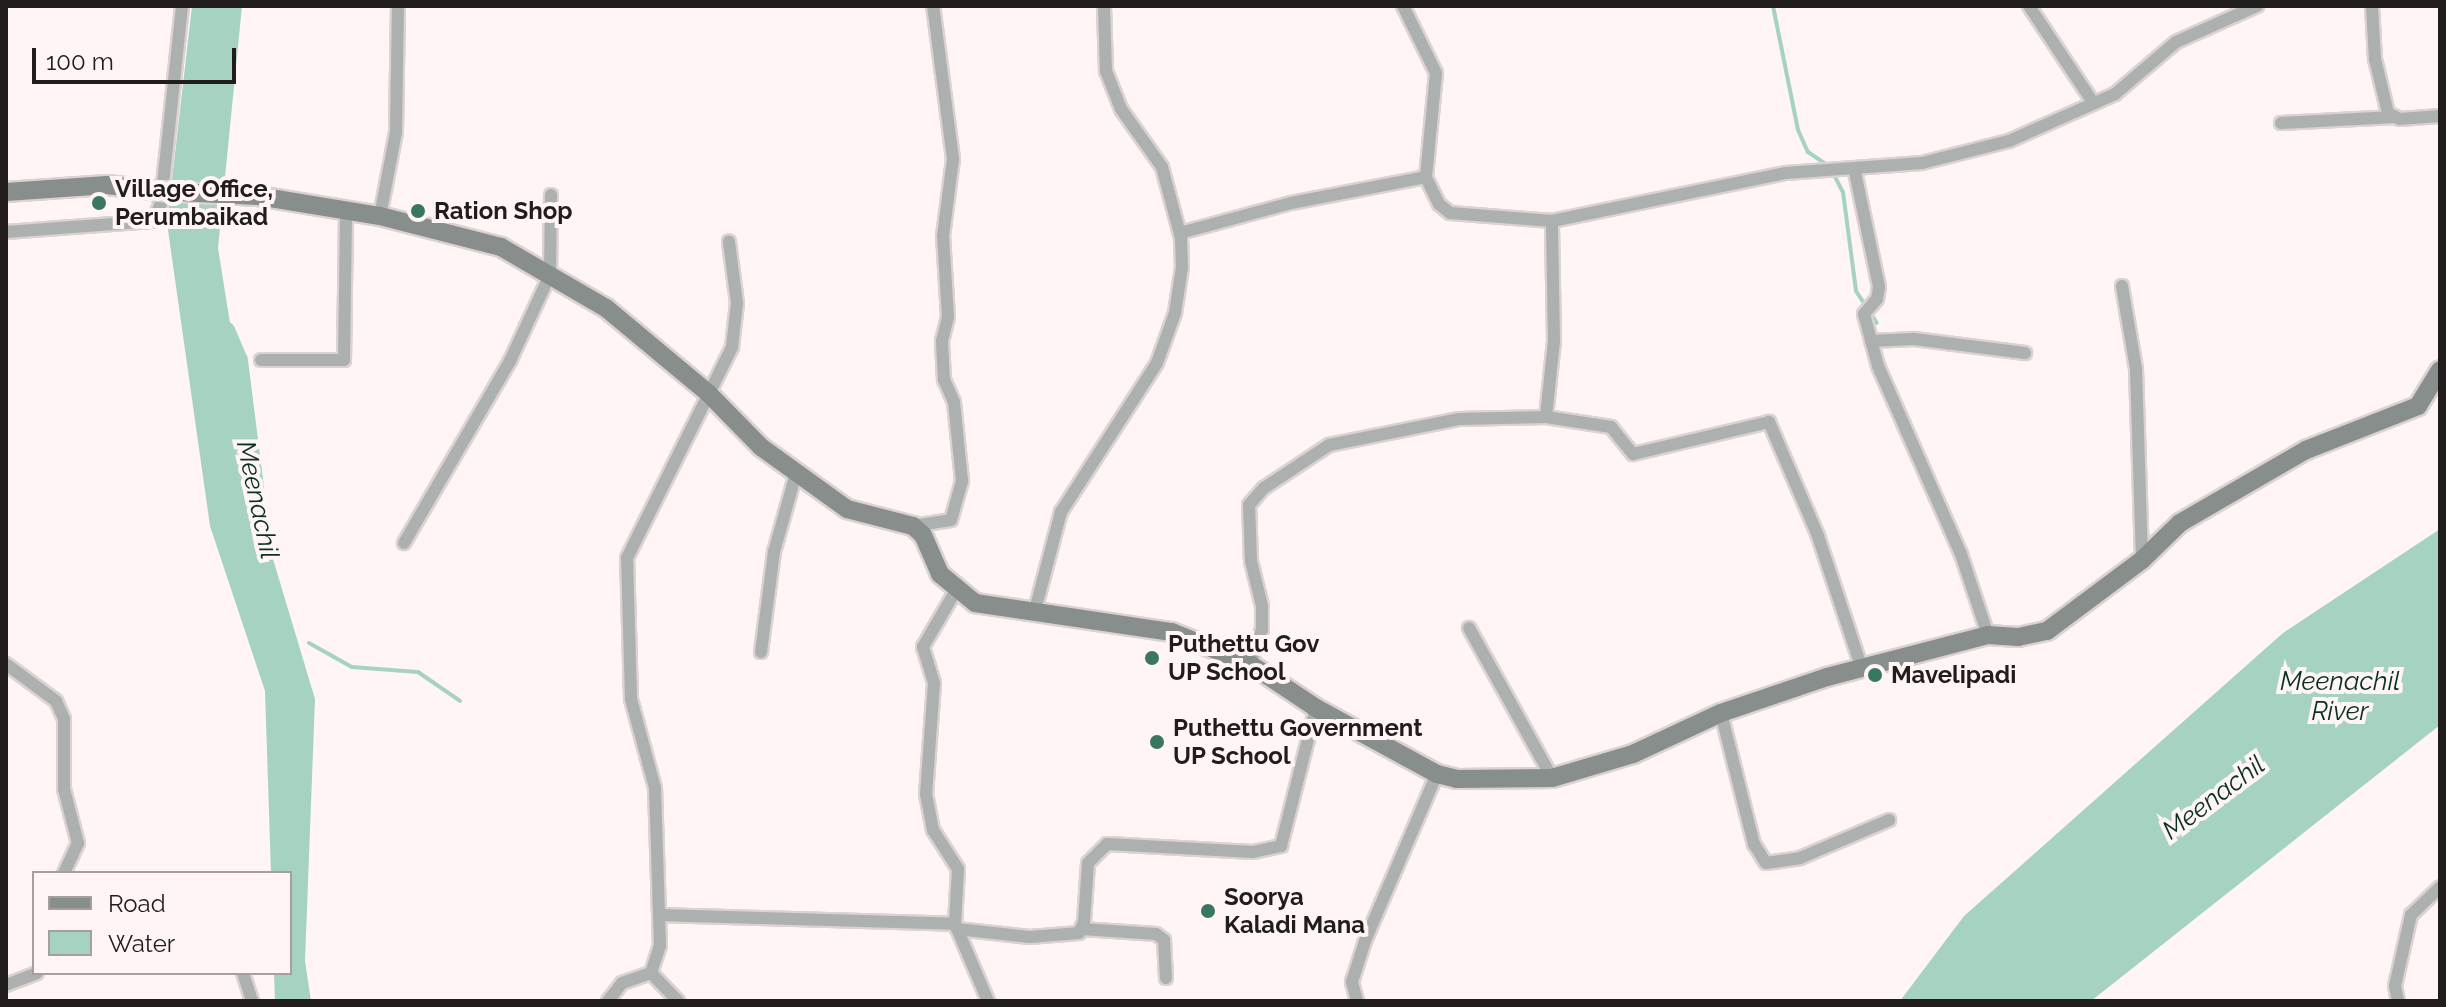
<!DOCTYPE html>
<html>
<head>
<meta charset="utf-8">
<style>
  body { margin:0 }
  #map { position:relative; width:2446px; height:1007px; overflow:hidden; background:#fff5f4; font-family:Raleway,sans-serif }
  div>[style] { position:absolute }
  .water>* { inset:0; background:#a6d2c2 }
  .stream>* { height:4px; margin:-2px; padding:0 2px; transform-origin:2px; border-radius:2px; background:#a6d2c2 }
  .river>* { height:24px; margin:-12px; padding:0 12px; transform-origin:12px; border-radius:12px; background:#a6d2c2 }
  .roads { filter:drop-shadow(2px 0 #dbd2d2) drop-shadow(-2px 0 #dbd2d2) drop-shadow(0 2px #dbd2d2) drop-shadow(0 -2px #dbd2d2) }
  .street>* { height:12px; margin:-6px; padding:0 6px; transform-origin:6px; border-radius:6px; background:#acb0af }
  .secondary>* { height:18px; margin:-9px; padding:0 9px; transform-origin:9px; border-radius:9px; background:#888e8b }
  .bridges { filter:drop-shadow(2px 0 #dbd2d2) drop-shadow(-2px 0 #dbd2d2) drop-shadow(0 2px #dbd2d2) drop-shadow(0 -2px #dbd2d2) }
  .secondary-bridge>* { height:18px; margin:-9px; padding:0 9px; transform-origin:9px; border-radius:9px; background:#888e8b }
  .dots>* { width:22px; height:22px; translate:-50% -50%; box-sizing:border-box; border:4px solid #fff5f4; border-radius:50% }
  span { translate:-50% -50%; white-space:nowrap; text-align:center; line-height:1.15; -webkit-text-stroke:8px #fff5f4; paint-order:stroke }
  .poi-label { font-size:24px; color:#211d1d; font-weight:700 }
  .left { translate:0 -50%; text-align:left }
  .water-label { font-size:26px; color:#083126; font-style:italic }
  .frame { position:absolute; inset:0; border:8px solid #211d1d; pointer-events:none }
  .legend { position:absolute; left:32px; top:871px; width:260px; height:104px; box-sizing:border-box; background:#fff5f4; border:2px solid #a69f9e; margin:0; padding:10px 14px; list-style:none; font-size:24px; color:#211d1d }
  .legend li { display:flex; align-items:center; gap:16px; height:40px }
  .legend b { width:40px; border:2px solid #a69f9e }
  .scale { position:absolute; left:32px; top:48px; width:204px; height:36px; box-sizing:border-box; border:4px solid #211d1d; border-top:0; padding-left:10px; font-size:24px; line-height:28px; white-space:nowrap; color:#211d1d; -webkit-text-stroke:6px #fff5f4; paint-order:stroke }
</style>
</head>
<body>
<div id="map">
  <div class="water">
    <div style="clip-path:polygon(192px 6px,242px 6px,218px 248px,236px 361px,246px 469px,315px 699px,305px 961px,311px 1001px,275px 1001px,274px 973px,290px 973px,290px 873px,271px 873px,265px 691px,210px 526px,167px 223px)"></div>
    <div style="clip-path:polygon(2440px 529px,2440px 725px,2091px 1001px,1900px 1001px,1964px 916px,2283px 633px)"></div>
  </div>
  <div class="stream">
    <div style="left:1773px;top:6px;width:126px;rotate:78.6deg"></div>
    <div style="left:1798px;top:130px;width:24px;rotate:66deg"></div>
    <div style="left:1808px;top:152px;width:27px;rotate:34deg"></div>
    <div style="left:1830px;top:167px;width:28px;rotate:63deg"></div>
    <div style="left:1843px;top:192px;width:100px;rotate:82.5deg"></div>
    <div style="left:1856px;top:291px;width:38px;rotate:57deg"></div>
    <div style="left:309px;top:643px;width:49px;rotate:29.2deg"></div>
    <div style="left:352px;top:667px;width:66px;rotate:4.3deg"></div>
    <div style="left:418px;top:672px;width:51px;rotate:34.6deg"></div>
  </div>
  <div class="river">
    <div style="left:224px;top:333px;width:30px;rotate:67deg"></div>
    <div style="left:236px;top:361px;width:136px;rotate:82.8deg"></div>
  </div>
  <div class="roads">
    <div class="street">
      <div style="left:2029px;top:6px;width:114px;rotate:56.4deg"></div>
      <div style="left:2372px;top:6px;width:53px;rotate:86.8deg"></div>
      <div style="left:2375px;top:59px;width:56px;rotate:76.5deg"></div>
      <div style="left:2388px;top:113px;width:13px;rotate:27deg"></div>
      <div style="left:2400px;top:119px;width:40px;rotate:-4.3deg"></div>
      <div style="left:2281px;top:123px;width:114px;rotate:-3deg"></div>
      <div style="left:1855px;top:172px;width:117px;rotate:78.2deg"></div>
      <div style="left:1879px;top:287px;width:12px;rotate:99deg"></div>
      <div style="left:1877px;top:299px;width:20px;rotate:131deg"></div>
      <div style="left:1864px;top:314px;width:54px;rotate:74.9deg"></div>
      <div style="left:1878px;top:366px;width:206px;rotate:66.2deg"></div>
      <div style="left:1961px;top:554px;width:85px;rotate:71.6deg"></div>
      <div style="left:380px;top:216px;width:86px;rotate:-79.2deg"></div>
      <div style="left:396px;top:132px;width:126px;rotate:-89.1deg"></div>
      <div style="left:1552px;top:221px;width:239px;rotate:-11.6deg"></div>
      <div style="left:1786px;top:173px;width:136px;rotate:-4.2deg"></div>
      <div style="left:1922px;top:163px;width:90px;rotate:-14.2deg"></div>
      <div style="left:2009px;top:141px;width:116px;rotate:-23.9deg"></div>
      <div style="left:2115px;top:94px;width:80px;rotate:-40.4deg"></div>
      <div style="left:2176px;top:42px;width:89px;rotate:-24deg"></div>
      <div style="left:6px;top:232px;width:147px;rotate:-4.3deg"></div>
      <div style="left:153px;top:221px;width:20px;rotate:-66deg"></div>
      <div style="left:161px;top:203px;width:198px;rotate:-83.9deg"></div>
      <div style="left:1180px;top:233px;width:115px;rotate:-15.1deg"></div>
      <div style="left:1291px;top:203px;width:137px;rotate:-10.9deg"></div>
      <div style="left:1426px;top:177px;width:104px;rotate:-84.5deg"></div>
      <div style="left:1436px;top:73px;width:75px;rotate:-116.2deg"></div>
      <div style="left:2122px;top:286px;width:84px;rotate:80.4deg"></div>
      <div style="left:2136px;top:369px;width:191px;rotate:88.2deg"></div>
      <div style="left:1871px;top:341px;width:43px;rotate:-2.7deg"></div>
      <div style="left:1914px;top:339px;width:112px;rotate:7.2deg"></div>
      <div style="left:261px;top:360px;width:83px"></div>
      <div style="left:344px;top:360px;width:149px;rotate:-89.2deg"></div>
      <div style="left:1546px;top:417px;width:66px;rotate:8.7deg"></div>
      <div style="left:1611px;top:427px;width:35px;rotate:51deg"></div>
      <div style="left:1633px;top:454px;width:140px;rotate:-13.2deg"></div>
      <div style="left:1769px;top:422px;width:124px;rotate:66.7deg"></div>
      <div style="left:1818px;top:536px;width:140px;rotate:71.7deg"></div>
      <div style="left:913px;top:526px;width:38px;rotate:-9deg"></div>
      <div style="left:951px;top:520px;width:41px;rotate:-74.2deg"></div>
      <div style="left:962px;top:481px;width:79px;rotate:-95.8deg"></div>
      <div style="left:954px;top:402px;width:24px;rotate:-114deg"></div>
      <div style="left:944px;top:380px;width:39px;rotate:-93deg"></div>
      <div style="left:942px;top:341px;width:25px;rotate:-76deg"></div>
      <div style="left:948px;top:317px;width:81px;rotate:-93.5deg"></div>
      <div style="left:943px;top:236px;width:78px;rotate:-82.6deg"></div>
      <div style="left:953px;top:159px;width:154px;rotate:-97.4deg"></div>
      <div style="left:404px;top:543px;width:211px;rotate:-59.8deg"></div>
      <div style="left:510px;top:361px;width:95px;rotate:-65.1deg"></div>
      <div style="left:550px;top:275px;width:80px;rotate:-89.3deg"></div>
      <div style="left:955px;top:592px;width:64px;rotate:120.2deg"></div>
      <div style="left:923px;top:647px;width:38px;rotate:73deg"></div>
      <div style="left:934px;top:683px;width:111px;rotate:94.1deg"></div>
      <div style="left:926px;top:794px;width:37px;rotate:79deg"></div>
      <div style="left:933px;top:830px;width:46px;rotate:57.3deg"></div>
      <div style="left:958px;top:869px;width:55px;rotate:93.1deg"></div>
      <div style="left:955px;top:924px;width:84px;rotate:66.8deg"></div>
      <div style="left:1034px;top:614px;width:106px;rotate:-75.2deg"></div>
      <div style="left:1061px;top:512px;width:177px;rotate:-57.2deg"></div>
      <div style="left:1157px;top:363px;width:53px;rotate:-70.2deg"></div>
      <div style="left:1175px;top:313px;width:47px;rotate:-81.3deg"></div>
      <div style="left:1182px;top:267px;width:29px;rotate:-92deg"></div>
      <div style="left:1181px;top:238px;width:73px;rotate:-105deg"></div>
      <div style="left:1162px;top:167px;width:71px;rotate:-125.3deg"></div>
      <div style="left:1121px;top:109px;width:41px;rotate:-111.5deg"></div>
      <div style="left:1106px;top:71px;width:65px;rotate:-91.8deg"></div>
      <div style="left:1469px;top:628px;width:171px;rotate:61deg"></div>
      <div style="left:761px;top:652px;width:101px;rotate:-82.6deg"></div>
      <div style="left:774px;top:552px;width:82px;rotate:-74.4deg"></div>
      <div style="left:6px;top:664px;width:62px;rotate:36.5deg"></div>
      <div style="left:56px;top:701px;width:20px;rotate:66deg"></div>
      <div style="left:64px;top:719px;width:70px;rotate:90deg"></div>
      <div style="left:64px;top:789px;width:56px;rotate:75.5deg"></div>
      <div style="left:78px;top:843px;width:33px;rotate:115deg"></div>
      <div style="left:1250px;top:664px;width:36px;rotate:-71deg"></div>
      <div style="left:1262px;top:630px;width:24px;rotate:-90deg"></div>
      <div style="left:1262px;top:606px;width:46px;rotate:-103.7deg"></div>
      <div style="left:1251px;top:561px;width:56px;rotate:-92deg"></div>
      <div style="left:1249px;top:505px;width:23px;rotate:-49deg"></div>
      <div style="left:1264px;top:488px;width:78px;rotate:-33.5deg"></div>
      <div style="left:1329px;top:445px;width:133px;rotate:-11.3deg"></div>
      <div style="left:1459px;top:419px;width:87px;rotate:-1.3deg"></div>
      <div style="left:1546px;top:417px;width:76px;rotate:-84deg"></div>
      <div style="left:1554px;top:341px;width:120px;rotate:-91deg"></div>
      <div style="left:1552px;top:221px;width:102px;rotate:-175.5deg"></div>
      <div style="left:1450px;top:213px;width:14px;rotate:-141deg"></div>
      <div style="left:1439px;top:204px;width:30px;rotate:-116deg"></div>
      <div style="left:1721px;top:713px;width:135px;rotate:75.9deg"></div>
      <div style="left:1754px;top:844px;width:22px;rotate:58deg"></div>
      <div style="left:1766px;top:863px;width:34px;rotate:-8deg"></div>
      <div style="left:1800px;top:858px;width:97px;rotate:-23.1deg"></div>
      <div style="left:659px;top:915px;width:296px;rotate:1.7deg"></div>
      <div style="left:957px;top:929px;width:73px;rotate:6.3deg"></div>
      <div style="left:1030px;top:937px;width:49px;rotate:-4.7deg"></div>
      <div style="left:1079px;top:933px;width:12px;rotate:-66deg"></div>
      <div style="left:1084px;top:922px;width:59px;rotate:-86.1deg"></div>
      <div style="left:1088px;top:863px;width:27px;rotate:-45deg"></div>
      <div style="left:1107px;top:844px;width:146px;rotate:3.1deg"></div>
      <div style="left:1253px;top:852px;width:29px;rotate:-12deg"></div>
      <div style="left:1281px;top:846px;width:142px;rotate:-75.8deg"></div>
      <div style="left:1082px;top:929px;width:74px;rotate:3.9deg"></div>
      <div style="left:1156px;top:934px;width:10px;rotate:37deg"></div>
      <div style="left:1164px;top:940px;width:38px;rotate:87deg"></div>
      <div style="left:243px;top:973px;width:29px;rotate:72deg"></div>
      <div style="left:651px;top:973px;width:39px;rotate:46deg"></div>
      <div style="left:6px;top:985px;width:33px;rotate:-21deg"></div>
      <div style="left:608px;top:1001px;width:23px;rotate:-52deg"></div>
      <div style="left:622px;top:983px;width:31px;rotate:-19deg"></div>
      <div style="left:651px;top:973px;width:28px;rotate:-72deg"></div>
      <div style="left:660px;top:946px;width:158px;rotate:-91.8deg"></div>
      <div style="left:655px;top:788px;width:92px;rotate:-105.1deg"></div>
      <div style="left:631px;top:699px;width:141px;rotate:-91.6deg"></div>
      <div style="left:627px;top:558px;width:236px;rotate:-63.5deg"></div>
      <div style="left:732px;top:347px;width:44px;rotate:-83.5deg"></div>
      <div style="left:737px;top:303px;width:62px;rotate:-97.5deg"></div>
      <div style="left:1357px;top:1001px;width:20px;rotate:-105deg"></div>
      <div style="left:1352px;top:982px;width:43px;rotate:-72.4deg"></div>
      <div style="left:1365px;top:941px;width:182px;rotate:-66.7deg"></div>
      <div style="left:2398px;top:1001px;width:15px;rotate:-101deg"></div>
      <div style="left:2395px;top:986px;width:73px;rotate:-77.3deg"></div>
      <div style="left:2411px;top:915px;width:40px;rotate:-44deg"></div>
    </div>
    <div class="secondary">
      <div style="left:6px;top:192px;width:101px;rotate:-4deg"></div>
      <div style="left:107px;top:185px;width:53px;rotate:6.5deg"></div>
      <div style="left:258px;top:196px;width:124px;rotate:9.3deg"></div>
      <div style="left:380px;top:216px;width:125px;rotate:14.4deg"></div>
      <div style="left:501px;top:247px;width:121px;rotate:30.2deg"></div>
      <div style="left:606px;top:308px;width:133px;rotate:39.8deg"></div>
      <div style="left:708px;top:393px;width:76px;rotate:45.5deg"></div>
      <div style="left:761px;top:447px;width:106px;rotate:35.8deg"></div>
      <div style="left:847px;top:509px;width:68px;rotate:14.4deg"></div>
      <div style="left:913px;top:526px;width:13px;rotate:42deg"></div>
      <div style="left:923px;top:535px;width:43px;rotate:66.4deg"></div>
      <div style="left:940px;top:574px;width:45px;rotate:39.6deg"></div>
      <div style="left:975px;top:603px;width:199px;rotate:8.4deg"></div>
      <div style="left:1172px;top:632px;width:84px;rotate:22.3deg"></div>
      <div style="left:1250px;top:664px;width:79px;rotate:33.7deg"></div>
      <div style="left:1316px;top:708px;width:138px;rotate:28.6deg"></div>
      <div style="left:1437px;top:774px;width:21px;rotate:14deg"></div>
      <div style="left:1457px;top:779px;width:95px;rotate:-0.6deg"></div>
      <div style="left:1552px;top:778px;width:84px;rotate:-16.5deg"></div>
      <div style="left:1633px;top:754px;width:97px;rotate:-25deg"></div>
      <div style="left:1721px;top:713px;width:112px;rotate:-18.8deg"></div>
      <div style="left:1827px;top:677px;width:166px;rotate:-14.6deg"></div>
      <div style="left:1988px;top:635px;width:30px;rotate:4deg"></div>
      <div style="left:2018px;top:637px;width:30px;rotate:-12deg"></div>
      <div style="left:2047px;top:631px;width:119px;rotate:-36.8deg"></div>
      <div style="left:2142px;top:560px;width:53px;rotate:-44.2deg"></div>
      <div style="left:2180px;top:523px;width:146px;rotate:-30.1deg"></div>
      <div style="left:2306px;top:450px;width:120px;rotate:-21.4deg"></div>
      <div style="left:2418px;top:406px;width:42px;rotate:-58.6deg"></div>
    </div>
  </div>
  <div class="bridges">
    <div class="secondary-bridge">
      <div style="left:160px;top:191px;width:98px;rotate:2.9deg"></div>
    </div>
  </div>
  <div class="dots">
    <div style="left:99px;top:203px;background:#397763"></div>
    <div style="left:418px;top:211px;background:#397763"></div>
    <div style="left:1152px;top:658px;background:#397763"></div>
    <div style="left:1875px;top:675px;background:#397763"></div>
    <div style="left:1157px;top:742px;background:#397763"></div>
    <div style="left:1208px;top:911px;background:#397763"></div>
  </div>
  <div class="poi-label">
    <span class="left" style="left:115px;top:203px">Village Office,<br>Perumbaikad</span>
    <span class="left" style="left:434px;top:211px">Ration Shop</span>
    <span class="left" style="left:1168px;top:658px">Puthettu Gov<br>UP School</span>
    <span class="left" style="left:1891px;top:675px">Mavelipadi</span>
    <span class="left" style="left:1173px;top:742px">Puthettu Government<br>UP School</span>
    <span class="left" style="left:1224px;top:911px">Soorya<br>Kaladi Mana</span>
  </div>
  <div class="water-label">
    <span style="left:257px;top:500px;rotate:78deg">Meenachil</span>
    <span style="left:2340px;top:697px">Meenachil<br>River</span>
    <span style="left:2214px;top:798px;rotate:-37deg">Meenachil</span>
  </div>
  <div class="frame"></div>
  <ul class="legend">
  <li><b style="height:10px;background:#888e8b"></b>Road</li>
  <li><b style="height:22px;background:#a6d2c2"></b>Water</li>
  </ul>
  <div class="scale">100 m</div>
</div>
</body>
</html>
